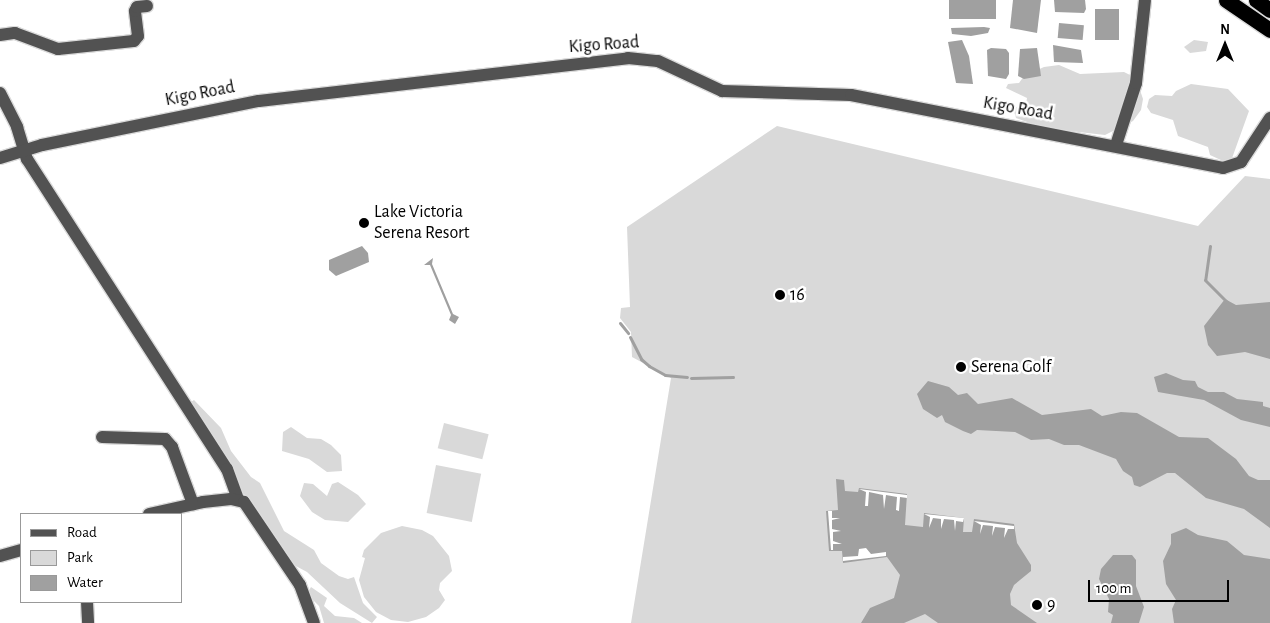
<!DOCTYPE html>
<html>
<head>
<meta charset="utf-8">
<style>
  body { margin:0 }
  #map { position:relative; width:1270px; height:623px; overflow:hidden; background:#fff; font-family:"Alegreya Sans",sans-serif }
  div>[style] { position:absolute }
  .green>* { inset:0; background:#d9d9d9; transform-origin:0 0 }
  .water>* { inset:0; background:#a0a0a0; transform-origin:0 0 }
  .pier>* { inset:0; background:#fff }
  .stream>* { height:3px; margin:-1.5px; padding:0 1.5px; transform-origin:1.5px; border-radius:1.5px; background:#a0a0a0 }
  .roads { filter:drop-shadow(1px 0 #dbdbdb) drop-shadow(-1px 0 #dbdbdb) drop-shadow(0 1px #dbdbdb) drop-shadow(0 -1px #dbdbdb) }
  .minor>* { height:12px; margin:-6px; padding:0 6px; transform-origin:6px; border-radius:6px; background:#525252 }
  .highway>* { height:15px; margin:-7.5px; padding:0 7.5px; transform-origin:7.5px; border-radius:7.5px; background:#000 }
  .dots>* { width:14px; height:14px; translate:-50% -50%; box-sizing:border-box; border:2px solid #fff; border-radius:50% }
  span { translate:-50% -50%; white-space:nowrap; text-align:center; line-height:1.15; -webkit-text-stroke:5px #fff; paint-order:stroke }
  .street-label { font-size:18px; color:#000 }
  .poi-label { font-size:18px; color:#000 }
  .left { translate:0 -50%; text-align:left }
  .legend { position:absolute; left:20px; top:513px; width:162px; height:90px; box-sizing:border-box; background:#fff; border:1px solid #999; margin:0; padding:6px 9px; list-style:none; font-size:15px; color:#000 }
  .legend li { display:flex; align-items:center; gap:10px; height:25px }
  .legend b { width:25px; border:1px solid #999 }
  .north { position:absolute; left:1200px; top:20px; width:50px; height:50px; -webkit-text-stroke:4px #fff; paint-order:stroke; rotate:0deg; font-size:14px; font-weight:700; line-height:20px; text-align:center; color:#000 }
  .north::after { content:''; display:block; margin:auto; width:18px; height:22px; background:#000; clip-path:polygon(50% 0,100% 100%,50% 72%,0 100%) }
  .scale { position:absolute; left:1088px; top:580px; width:141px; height:22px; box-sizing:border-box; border:2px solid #000; border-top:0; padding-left:6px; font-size:15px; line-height:18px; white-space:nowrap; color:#000; -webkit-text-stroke:4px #fff; paint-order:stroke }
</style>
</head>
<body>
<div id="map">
  <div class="green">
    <div style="clip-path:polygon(1194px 40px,1208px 42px,1206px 51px,1190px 53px,1184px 47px)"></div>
    <div style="clip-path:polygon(1059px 65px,1080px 74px,1124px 72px,1132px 76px,1139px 87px,1143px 99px,1141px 110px,1133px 121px,1105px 135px,1044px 128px,1016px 118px,1013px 108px,1026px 104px,1027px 98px,1006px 88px,1008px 84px,1019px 83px,1024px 76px,1044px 67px)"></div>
    <div style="clip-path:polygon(1191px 84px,1228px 89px,1249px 111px,1231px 161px,1223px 161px,1210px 155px,1208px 147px,1178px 136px,1173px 120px,1151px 113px,1147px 107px,1149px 99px,1155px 95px,1172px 96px,1176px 91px)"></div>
    <div style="clip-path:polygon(777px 126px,1198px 226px,1245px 176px,1270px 179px,1270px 623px,631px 623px,671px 378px,632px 357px,631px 332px,620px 318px,621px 308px,630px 307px,627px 227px)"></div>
    <div style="clip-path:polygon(194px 400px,221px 428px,231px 451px,251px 477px,260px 483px,284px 531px,314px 550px,321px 563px,339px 576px,348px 579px,354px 577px,363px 603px,377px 617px,372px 623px,340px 603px,307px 572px,294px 565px,249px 498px,238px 490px,198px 422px,191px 402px)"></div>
    <div style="left:444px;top:423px;width:46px;height:26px;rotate:14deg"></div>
    <div style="clip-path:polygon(291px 427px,307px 438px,321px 439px,331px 445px,341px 455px,342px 471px,327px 472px,309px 459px,282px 451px,283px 432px)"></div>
    <div style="left:436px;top:465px;width:46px;height:49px;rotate:11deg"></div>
    <div style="clip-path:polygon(338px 482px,358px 495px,366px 504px,348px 522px,325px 520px,312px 512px,300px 496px,304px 483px,313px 484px,327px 496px,332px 484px)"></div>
    <div style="clip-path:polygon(402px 526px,422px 530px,433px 536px,449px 556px,452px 571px,440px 583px,439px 590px,445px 600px,439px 608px,426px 617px,408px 622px,391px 620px,376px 612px,364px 597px,359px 580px,365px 558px,362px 557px,364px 550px,381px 533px)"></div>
    <div style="clip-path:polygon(311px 587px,327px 598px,324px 606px,335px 616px,354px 618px,362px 623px,324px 623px,319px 606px,307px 594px)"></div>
  </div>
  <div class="water">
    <div style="left:949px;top:0;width:47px;height:19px"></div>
    <div style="clip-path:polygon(1013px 0,1041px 0,1037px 33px,1010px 28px)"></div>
    <div style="clip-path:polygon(1054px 0,1085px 0,1086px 9px,1084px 13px,1055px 12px)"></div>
    <div style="left:1095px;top:9px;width:24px;height:31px"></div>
    <div style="left:1059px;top:23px;width:25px;height:15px;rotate:5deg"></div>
    <div style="clip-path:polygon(984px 27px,990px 28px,988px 33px,971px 36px,952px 34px,951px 28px)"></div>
    <div style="clip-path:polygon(962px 40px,969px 56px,973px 84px,956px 83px,948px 42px)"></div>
    <div style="clip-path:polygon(1053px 45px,1081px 50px,1083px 63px,1054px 62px)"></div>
    <div style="clip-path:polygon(991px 48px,1006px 49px,1009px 53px,1009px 74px,1006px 79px,988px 76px,987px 50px)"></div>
    <div style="clip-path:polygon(1037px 48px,1041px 76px,1024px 79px,1018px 76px,1020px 49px)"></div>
    <div style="clip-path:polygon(362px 246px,368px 253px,369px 262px,336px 276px,329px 270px,329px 260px)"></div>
    <div style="clip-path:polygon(433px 258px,432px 264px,453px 314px,459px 317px,455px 324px,449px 320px,451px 315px,430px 265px,424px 265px)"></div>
    <div style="clip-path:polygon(1225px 299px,1236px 305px,1270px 302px,1270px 359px,1245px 352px,1217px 356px,1208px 345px,1204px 326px)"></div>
    <div style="clip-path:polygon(1166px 373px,1183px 380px,1195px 381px,1198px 387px,1208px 392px,1224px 392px,1237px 399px,1263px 402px,1263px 406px,1270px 408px,1270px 427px,1241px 420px,1204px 400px,1158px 392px,1154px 377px)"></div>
    <div style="clip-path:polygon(928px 381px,949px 387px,958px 395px,967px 393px,978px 404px,1012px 398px,1042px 415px,1091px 409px,1102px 416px,1121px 412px,1137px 413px,1179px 437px,1208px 438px,1236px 459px,1249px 476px,1258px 480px,1270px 480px,1270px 528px,1244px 509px,1206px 498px,1175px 473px,1167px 473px,1140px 487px,1134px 485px,1132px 477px,1123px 471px,1116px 459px,1079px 445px,1064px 445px,1049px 439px,1031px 440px,1015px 432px,977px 430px,971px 434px,963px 431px,945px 422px,942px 415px,937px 418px,923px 409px,917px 394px)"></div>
    <div style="clip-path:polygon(836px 479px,844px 480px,845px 491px,858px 492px,859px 488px,907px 494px,905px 525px,923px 527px,924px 513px,964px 518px,963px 532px,972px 532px,974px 519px,1014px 524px,1017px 543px,1031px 565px,1031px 571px,1014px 585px,1010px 594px,1011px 605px,1037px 623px,938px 623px,925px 614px,904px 623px,861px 623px,870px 608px,894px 598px,900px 575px,887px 557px,843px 563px,842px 551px,829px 551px,826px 511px,838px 510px)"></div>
    <div style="clip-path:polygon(1186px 528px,1198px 535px,1227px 541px,1244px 555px,1270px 559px,1270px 623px,1174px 623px,1172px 609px,1176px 600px,1166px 584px,1163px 561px,1171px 544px,1171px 534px)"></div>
    <div style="clip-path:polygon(1113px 555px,1132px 555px,1136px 560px,1136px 586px,1144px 607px,1139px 623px,1111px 623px,1113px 615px,1108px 612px,1109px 599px,1099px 579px,1101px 569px)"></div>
  </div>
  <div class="pier">
    <div style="clip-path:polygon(859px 489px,907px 495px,907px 498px,900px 497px,899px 511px,896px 510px,897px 497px,886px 495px,884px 509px,883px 495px,869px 492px,868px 506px,865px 506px,866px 492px)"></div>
    <div style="clip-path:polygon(828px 511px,832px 511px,832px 518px,840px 518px,832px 520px,832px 529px,841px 531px,833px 532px,833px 541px,842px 544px,833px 544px,833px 550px,831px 550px)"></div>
    <div style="clip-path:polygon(924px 514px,964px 518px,963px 522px,956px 521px,955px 531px,954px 520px,944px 519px,941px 529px,941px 519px,933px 518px,929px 528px,930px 517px)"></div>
    <div style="clip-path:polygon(974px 521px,1014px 526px,1014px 529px,1008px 529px,1004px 538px,1005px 528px,995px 527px,992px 536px,993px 526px,983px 525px,980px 534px,981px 525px)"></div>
    <div style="clip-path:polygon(866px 548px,871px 554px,886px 552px,886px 556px,843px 561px,843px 557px,858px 556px,859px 549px)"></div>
  </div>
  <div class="stream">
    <div style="left:1210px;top:246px;width:34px;rotate:98deg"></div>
    <div style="left:1205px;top:280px;width:30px;rotate:45deg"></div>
    <div style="left:620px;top:323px;width:13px;rotate:51deg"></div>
    <div style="left:630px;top:337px;width:25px;rotate:63deg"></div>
    <div style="left:641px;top:359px;width:11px;rotate:41deg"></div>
    <div style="left:649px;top:366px;width:18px;rotate:29deg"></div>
    <div style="left:665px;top:375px;width:22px;rotate:5deg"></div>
    <div style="left:691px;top:378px;width:42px;rotate:-1.4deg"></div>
  </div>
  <div class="roads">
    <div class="minor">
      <div style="left:0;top:35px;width:15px;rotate:-8deg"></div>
      <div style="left:15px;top:33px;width:46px;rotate:20.4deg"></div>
      <div style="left:58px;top:49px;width:76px;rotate:-6deg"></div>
      <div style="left:134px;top:41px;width:6px;rotate:-51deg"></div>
      <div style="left:138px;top:36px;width:25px;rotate:-97deg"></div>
      <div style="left:135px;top:11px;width:4px;rotate:-63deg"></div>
      <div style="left:137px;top:7px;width:10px;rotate:-6deg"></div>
      <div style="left:0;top:93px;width:38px;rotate:63deg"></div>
      <div style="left:17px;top:127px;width:34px;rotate:73deg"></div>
      <div style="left:27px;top:159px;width:369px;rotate:57.2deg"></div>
      <div style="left:227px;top:469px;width:32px;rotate:70deg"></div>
      <div style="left:1116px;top:145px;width:65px;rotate:-72.1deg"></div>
      <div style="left:1136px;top:83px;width:83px;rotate:-83.8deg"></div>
      <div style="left:0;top:158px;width:44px;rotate:-17.2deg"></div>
      <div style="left:42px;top:145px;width:221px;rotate:-11.5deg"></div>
      <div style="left:259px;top:101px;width:371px;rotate:-6.6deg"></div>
      <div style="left:628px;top:58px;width:30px;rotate:6deg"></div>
      <div style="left:658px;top:61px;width:71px;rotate:25.1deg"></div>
      <div style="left:722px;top:91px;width:129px;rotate:1.8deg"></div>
      <div style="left:851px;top:95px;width:379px;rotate:11.1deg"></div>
      <div style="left:1223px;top:168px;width:19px;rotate:-18deg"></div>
      <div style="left:1241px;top:162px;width:53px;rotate:-56.6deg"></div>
      <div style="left:102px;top:437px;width:63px;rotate:1.8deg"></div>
      <div style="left:165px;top:439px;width:11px;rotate:49deg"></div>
      <div style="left:172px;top:447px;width:61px;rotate:69.8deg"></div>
      <div style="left:149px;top:514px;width:55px;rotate:-12.5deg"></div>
      <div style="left:203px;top:502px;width:28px;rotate:-6deg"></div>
      <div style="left:231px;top:499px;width:13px;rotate:13deg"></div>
      <div style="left:244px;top:502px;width:100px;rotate:56deg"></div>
      <div style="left:300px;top:585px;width:40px;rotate:69.8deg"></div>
      <div style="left:0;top:556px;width:22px;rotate:-16deg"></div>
      <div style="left:87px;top:602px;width:21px;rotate:87deg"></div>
    </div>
    <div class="highway">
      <div style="left:1226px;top:0;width:53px;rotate:34.3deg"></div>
      <div style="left:1256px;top:0;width:17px;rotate:36deg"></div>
    </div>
  </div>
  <div class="dots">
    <div style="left:364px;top:223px;background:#000"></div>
    <div style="left:780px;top:295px;background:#000"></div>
    <div style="left:961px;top:367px;background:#000"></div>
    <div style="left:1037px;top:605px;background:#000"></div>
  </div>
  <div class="street-label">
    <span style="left:604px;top:45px;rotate:-4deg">Kigo Road</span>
    <span style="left:200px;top:94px;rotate:-11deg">Kigo Road</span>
    <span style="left:1018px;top:109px;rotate:10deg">Kigo Road</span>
  </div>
  <div class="poi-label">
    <span class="left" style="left:374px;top:223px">Lake Victoria<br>Serena Resort</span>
    <span class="left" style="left:790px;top:295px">16</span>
    <span class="left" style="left:971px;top:367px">Serena Golf</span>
    <span class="left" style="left:1047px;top:605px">9</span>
  </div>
  <ul class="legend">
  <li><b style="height:6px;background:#525252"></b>Road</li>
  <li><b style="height:14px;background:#d9d9d9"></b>Park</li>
  <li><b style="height:14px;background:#a0a0a0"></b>Water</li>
  </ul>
  <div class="north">N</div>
  <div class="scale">100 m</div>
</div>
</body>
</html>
